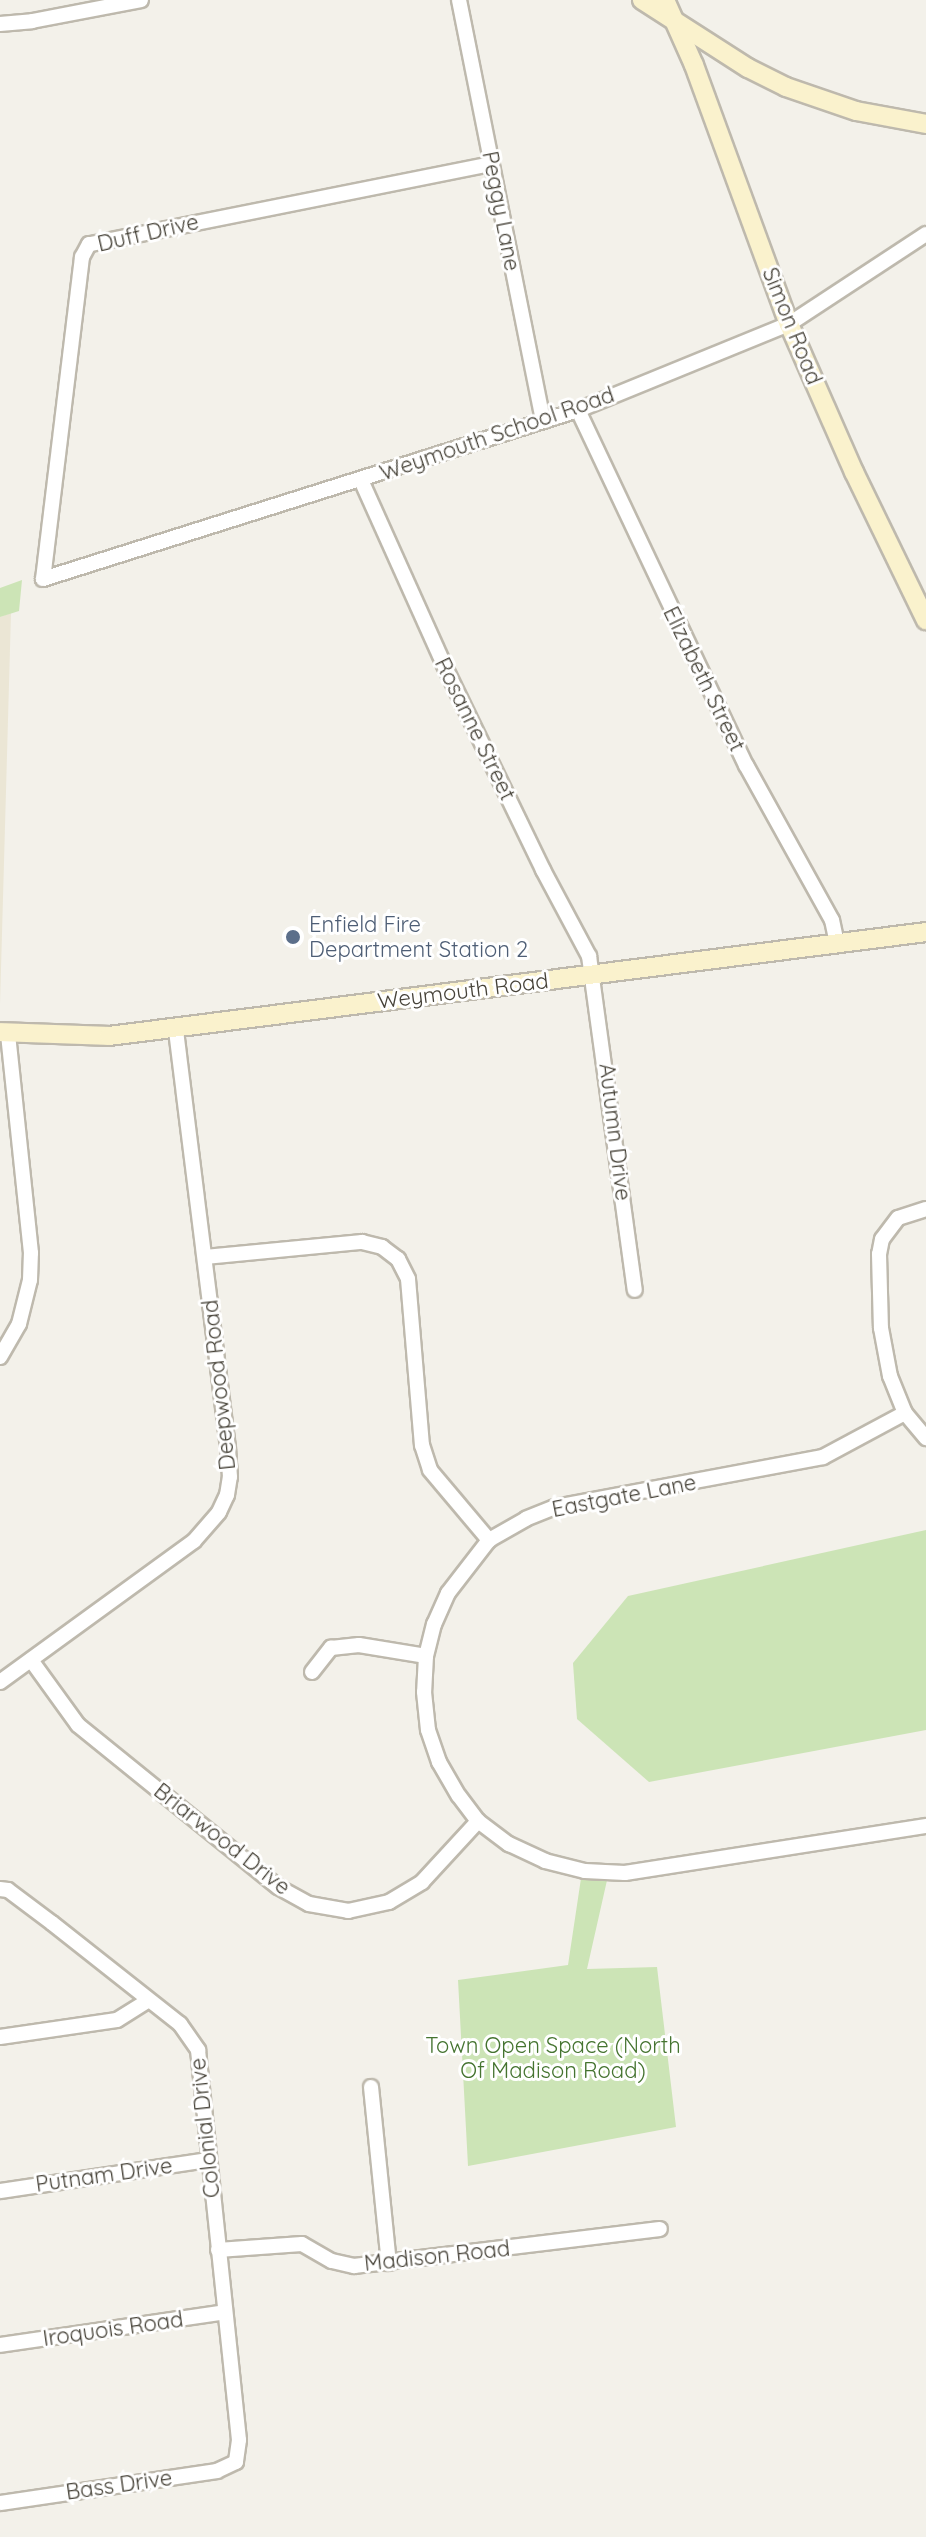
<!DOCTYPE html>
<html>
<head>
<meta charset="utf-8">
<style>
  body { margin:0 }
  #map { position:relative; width:926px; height:2537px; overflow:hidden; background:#f3f1ea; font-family:Quicksand,sans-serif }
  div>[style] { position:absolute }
  .education>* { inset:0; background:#ebe6d5 }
  .green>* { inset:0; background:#cce4b6 }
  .roads { filter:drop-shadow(2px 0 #beb9ad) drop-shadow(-2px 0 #beb9ad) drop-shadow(0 2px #beb9ad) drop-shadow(0 -2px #beb9ad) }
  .street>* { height:14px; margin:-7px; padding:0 7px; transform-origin:7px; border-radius:7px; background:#fff }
  .secondary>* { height:18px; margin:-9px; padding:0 9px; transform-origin:9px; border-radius:9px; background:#faf2cd }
  .dots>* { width:22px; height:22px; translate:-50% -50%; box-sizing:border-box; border:4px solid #fff; border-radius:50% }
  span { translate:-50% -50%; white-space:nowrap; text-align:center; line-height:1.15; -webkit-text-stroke:6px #fff; paint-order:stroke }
  .street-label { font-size:22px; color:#464238 }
  .service-label { font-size:22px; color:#4e5e75 }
  .left { translate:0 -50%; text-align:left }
  .park-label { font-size:22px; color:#457430 }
</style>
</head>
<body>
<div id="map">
  <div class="education">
    <div style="clip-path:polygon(11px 613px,0 1005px,0 617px)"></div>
  </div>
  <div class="green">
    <div style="clip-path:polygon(22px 580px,19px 611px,0 617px,0 588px)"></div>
    <div style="clip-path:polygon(926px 1530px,926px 1730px,649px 1782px,577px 1719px,573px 1663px,628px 1596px)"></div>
    <div style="clip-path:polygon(583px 1865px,610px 1867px,587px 1969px,657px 1967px,676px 2127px,468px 2166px,458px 1980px,568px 1965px)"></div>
  </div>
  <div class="roads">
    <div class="street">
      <div style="left:459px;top:0;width:429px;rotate:78.7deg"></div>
      <div style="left:0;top:24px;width:32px;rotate:-5deg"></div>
      <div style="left:32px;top:21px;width:111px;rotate:-10.9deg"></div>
      <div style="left:491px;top:164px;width:410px;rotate:168.7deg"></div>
      <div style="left:89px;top:244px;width:15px;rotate:118deg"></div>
      <div style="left:82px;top:257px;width:324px;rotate:96.9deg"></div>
      <div style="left:43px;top:579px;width:561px;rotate:-17.53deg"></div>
      <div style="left:578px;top:410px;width:228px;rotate:-22.2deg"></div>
      <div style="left:789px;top:324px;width:164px;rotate:-33.3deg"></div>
      <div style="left:578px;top:410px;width:393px;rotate:64.7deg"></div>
      <div style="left:746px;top:765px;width:177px;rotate:61deg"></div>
      <div style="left:832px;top:920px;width:24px;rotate:78deg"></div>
      <div style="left:361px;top:480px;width:203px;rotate:65.8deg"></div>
      <div style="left:444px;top:665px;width:228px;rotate:64.2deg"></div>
      <div style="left:543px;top:870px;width:98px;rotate:61.9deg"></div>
      <div style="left:589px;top:956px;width:337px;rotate:82.2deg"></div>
      <div style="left:926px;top:1209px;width:29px;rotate:162deg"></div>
      <div style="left:898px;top:1218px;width:26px;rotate:127deg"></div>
      <div style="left:882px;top:1239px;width:15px;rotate:101deg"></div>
      <div style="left:879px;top:1254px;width:74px;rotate:88.5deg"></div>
      <div style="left:881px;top:1328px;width:49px;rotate:79.4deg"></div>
      <div style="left:890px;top:1376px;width:40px;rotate:68deg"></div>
      <div style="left:905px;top:1413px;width:33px;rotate:50deg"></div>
      <div style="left:205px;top:1257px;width:158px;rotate:-5.5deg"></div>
      <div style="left:362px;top:1242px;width:21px;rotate:14deg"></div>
      <div style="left:382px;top:1247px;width:20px;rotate:37deg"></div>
      <div style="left:398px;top:1259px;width:22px;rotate:63deg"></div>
      <div style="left:408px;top:1279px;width:167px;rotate:85.2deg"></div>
      <div style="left:422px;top:1445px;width:26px;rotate:72deg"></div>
      <div style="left:430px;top:1470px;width:92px;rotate:49.9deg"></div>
      <div style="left:0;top:1357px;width:38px;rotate:-60deg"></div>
      <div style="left:19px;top:1324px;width:45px;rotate:-76deg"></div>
      <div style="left:30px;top:1280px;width:27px;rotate:-88deg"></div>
      <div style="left:31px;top:1253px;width:221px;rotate:-96deg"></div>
      <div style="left:905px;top:1413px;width:93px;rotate:151.8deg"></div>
      <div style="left:823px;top:1457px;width:273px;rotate:169.4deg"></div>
      <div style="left:555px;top:1507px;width:31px;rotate:158deg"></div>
      <div style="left:526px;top:1519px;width:43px;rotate:150.4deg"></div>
      <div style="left:489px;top:1540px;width:67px;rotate:127.7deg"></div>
      <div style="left:448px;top:1593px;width:34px;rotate:114deg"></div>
      <div style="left:434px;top:1624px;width:33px;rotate:104deg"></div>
      <div style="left:426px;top:1656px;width:36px;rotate:93deg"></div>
      <div style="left:424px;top:1692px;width:38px;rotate:84deg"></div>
      <div style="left:428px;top:1730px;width:34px;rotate:71deg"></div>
      <div style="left:439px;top:1762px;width:39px;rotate:60deg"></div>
      <div style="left:459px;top:1796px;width:31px;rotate:53deg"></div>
      <div style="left:478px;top:1821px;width:39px;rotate:37deg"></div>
      <div style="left:509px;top:1844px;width:40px;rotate:25deg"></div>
      <div style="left:545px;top:1861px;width:41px;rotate:14deg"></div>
      <div style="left:585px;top:1871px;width:40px;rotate:2.9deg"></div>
      <div style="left:625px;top:1873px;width:305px;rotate:-8.9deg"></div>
      <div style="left:31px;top:1660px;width:80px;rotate:54.1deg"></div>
      <div style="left:78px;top:1725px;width:257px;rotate:39deg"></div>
      <div style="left:278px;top:1887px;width:35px;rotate:29deg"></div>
      <div style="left:309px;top:1904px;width:40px;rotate:10deg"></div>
      <div style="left:348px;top:1911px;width:42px;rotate:-12.4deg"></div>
      <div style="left:389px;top:1902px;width:39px;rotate:-31deg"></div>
      <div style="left:422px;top:1882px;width:83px;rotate:-47.4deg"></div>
      <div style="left:312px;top:1672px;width:31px;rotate:-52deg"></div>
      <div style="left:331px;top:1648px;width:28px;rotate:-6deg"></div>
      <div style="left:359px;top:1645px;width:68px;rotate:9.3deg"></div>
      <div style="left:0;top:1682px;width:240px;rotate:-36deg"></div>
      <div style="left:194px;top:1541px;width:38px;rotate:-49deg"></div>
      <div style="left:219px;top:1512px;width:19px;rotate:-65deg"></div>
      <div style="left:227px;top:1495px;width:18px;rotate:-81deg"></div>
      <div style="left:230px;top:1477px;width:29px;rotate:-94deg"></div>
      <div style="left:228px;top:1448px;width:423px;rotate:-97.1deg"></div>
      <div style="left:0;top:1889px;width:8px;rotate:7deg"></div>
      <div style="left:8px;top:1890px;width:55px;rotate:36.9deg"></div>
      <div style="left:52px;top:1923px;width:163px;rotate:38.3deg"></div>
      <div style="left:180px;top:2024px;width:32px;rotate:55deg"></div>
      <div style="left:198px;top:2050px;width:392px;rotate:84deg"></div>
      <div style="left:239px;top:2440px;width:22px;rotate:98deg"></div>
      <div style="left:236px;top:2462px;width:21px;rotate:155deg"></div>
      <div style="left:217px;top:2471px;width:219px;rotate:171.6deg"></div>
      <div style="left:0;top:2037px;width:118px;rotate:-8.3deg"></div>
      <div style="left:117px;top:2020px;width:36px;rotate:-32deg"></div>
      <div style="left:371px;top:2087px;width:177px;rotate:84.2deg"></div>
      <div style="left:0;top:2191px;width:209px;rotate:-8.5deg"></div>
      <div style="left:218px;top:2250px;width:84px;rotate:-4.1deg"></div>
      <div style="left:302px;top:2244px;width:34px;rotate:30deg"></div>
      <div style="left:332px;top:2261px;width:23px;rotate:13deg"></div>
      <div style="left:354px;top:2266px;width:308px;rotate:-6.9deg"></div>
      <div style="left:0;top:2345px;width:227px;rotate:-8.3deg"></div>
    </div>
    <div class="secondary">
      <div style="left:642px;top:0;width:126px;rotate:32.7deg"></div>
      <div style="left:748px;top:68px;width:42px;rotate:26.6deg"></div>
      <div style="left:786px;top:87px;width:74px;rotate:18.9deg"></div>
      <div style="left:856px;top:111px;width:71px;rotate:10.5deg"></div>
      <div style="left:665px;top:0;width:71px;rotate:66deg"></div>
      <div style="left:694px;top:65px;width:276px;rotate:69.9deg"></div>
      <div style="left:789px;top:324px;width:162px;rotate:66.3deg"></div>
      <div style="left:854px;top:472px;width:165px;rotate:64.1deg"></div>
      <div style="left:0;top:1032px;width:109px;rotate:2.1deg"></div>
      <div style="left:109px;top:1036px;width:824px;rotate:-7.25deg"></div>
    </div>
  </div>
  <div class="dots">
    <div style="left:293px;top:937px;background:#5c6f8a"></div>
  </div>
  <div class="street-label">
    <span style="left:501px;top:211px;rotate:79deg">Peggy Lane</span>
    <span style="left:148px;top:233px;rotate:-13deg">Duff Drive</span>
    <span style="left:792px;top:326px;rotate:68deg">Simon Road</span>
    <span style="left:497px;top:434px;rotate:-19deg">Weymouth School Road</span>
    <span style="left:704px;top:679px;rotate:64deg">Elizabeth Street</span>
    <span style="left:475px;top:729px;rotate:64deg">Rosanne Street</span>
    <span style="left:463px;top:991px;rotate:-7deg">Weymouth Road</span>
    <span style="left:615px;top:1132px;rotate:83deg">Autumn Drive</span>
    <span style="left:219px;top:1385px;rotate:-96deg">Deepwood Road</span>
    <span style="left:624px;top:1496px;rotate:-11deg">Eastgate Lane</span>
    <span style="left:222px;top:1839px;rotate:38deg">Briarwood Drive</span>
    <span style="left:205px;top:2128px;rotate:-96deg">Colonial Drive</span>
    <span style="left:104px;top:2175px;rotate:-8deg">Putnam Drive</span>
    <span style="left:437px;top:2256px;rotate:-6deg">Madison Road</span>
    <span style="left:113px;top:2329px;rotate:-8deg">Iroquois Road</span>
    <span style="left:119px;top:2485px;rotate:-8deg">Bass Drive</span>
  </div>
  <div class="service-label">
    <span class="left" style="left:309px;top:937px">Enfield Fire<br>Department Station 2</span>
  </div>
  <div class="park-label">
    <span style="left:553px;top:2058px">Town Open Space (North<br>Of Madison Road)</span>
  </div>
</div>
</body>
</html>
